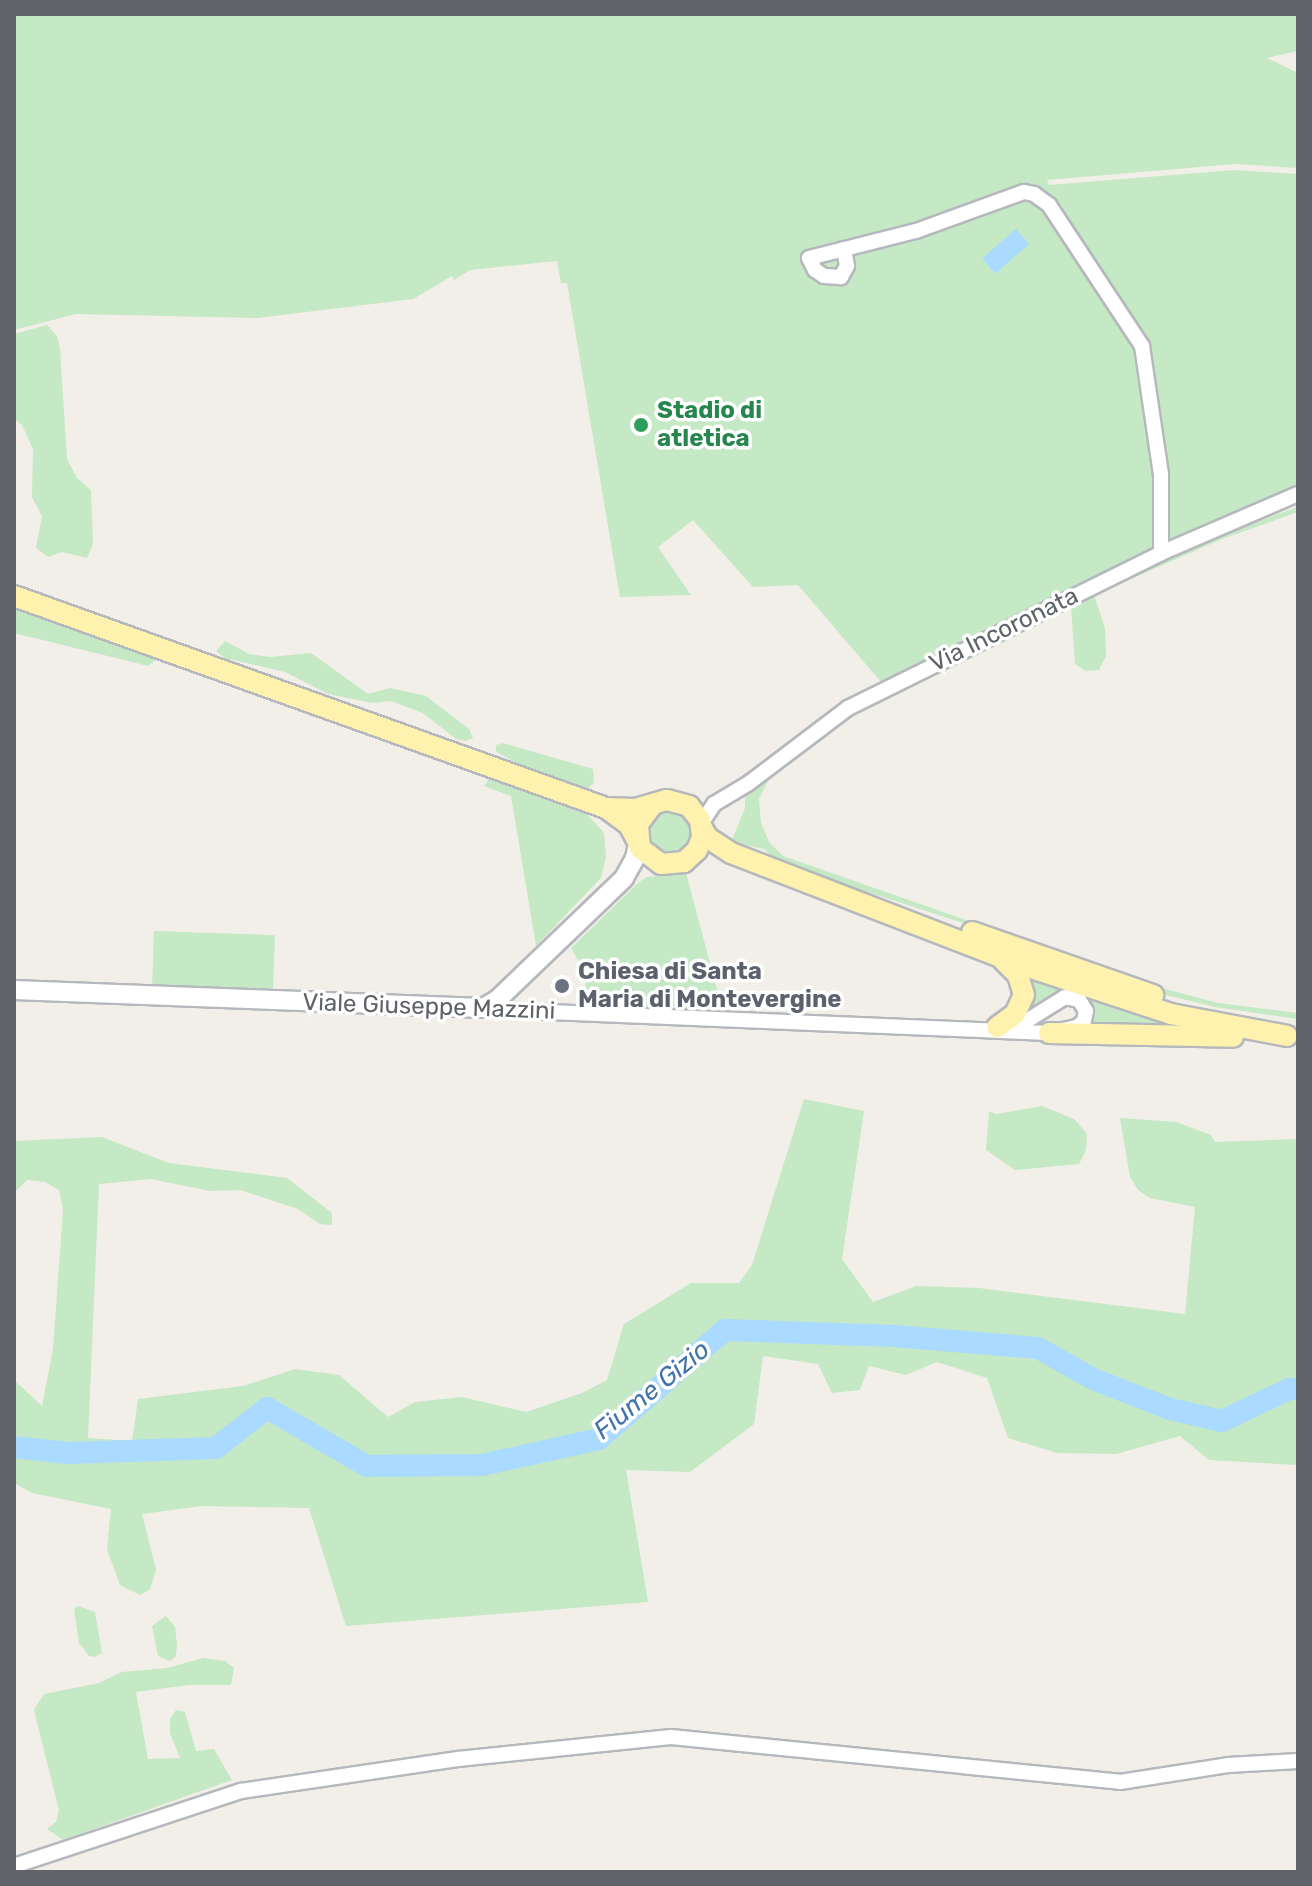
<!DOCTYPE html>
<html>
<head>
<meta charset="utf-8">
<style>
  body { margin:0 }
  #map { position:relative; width:1312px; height:1886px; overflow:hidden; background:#f1efe8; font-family:Rubik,sans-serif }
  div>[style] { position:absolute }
  .green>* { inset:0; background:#c5e8c5; transform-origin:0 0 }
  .water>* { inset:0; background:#aadaff; transform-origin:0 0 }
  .river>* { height:22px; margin:-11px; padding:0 11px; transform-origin:11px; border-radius:11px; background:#aadaff }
  .roads { filter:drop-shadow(2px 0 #b5b8bc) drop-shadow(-2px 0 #b5b8bc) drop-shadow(0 2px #b5b8bc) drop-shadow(0 -2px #b5b8bc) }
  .minor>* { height:14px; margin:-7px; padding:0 7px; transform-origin:7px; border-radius:7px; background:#fff }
  .secondary>* { height:18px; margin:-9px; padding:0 9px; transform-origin:9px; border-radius:9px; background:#fff }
  .primary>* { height:20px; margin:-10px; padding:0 10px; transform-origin:10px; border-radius:10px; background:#fff2af }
  .dots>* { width:22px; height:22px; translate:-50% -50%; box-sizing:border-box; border:4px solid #fff; border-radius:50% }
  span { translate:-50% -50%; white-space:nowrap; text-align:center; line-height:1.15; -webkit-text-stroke:7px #fff; paint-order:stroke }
  .leisure-label { font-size:24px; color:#27864d; font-weight:700 }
  .left { translate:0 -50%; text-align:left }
  .street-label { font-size:24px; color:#5f6368 }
  .worship-label { font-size:24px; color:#5b616d; font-weight:700 }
  .water-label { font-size:26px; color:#4174aa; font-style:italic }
  .frame { position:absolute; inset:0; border:16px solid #5f6368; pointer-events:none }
</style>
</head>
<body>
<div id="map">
  <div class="green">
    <div style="clip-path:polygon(14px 14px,1298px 14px,1298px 51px,1267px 58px,1298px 73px,1298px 168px,1235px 164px,1047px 180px,1049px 185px,1234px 170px,1298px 174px,1298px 492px,881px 682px,798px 585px,753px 587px,693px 520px,658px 547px,691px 595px,620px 597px,567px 283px,561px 283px,557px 261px,470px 270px,454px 280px,452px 276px,413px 299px,356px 306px,257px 318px,76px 314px,14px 330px)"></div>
    <div style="clip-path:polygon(47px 325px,57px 336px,60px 349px,67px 459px,77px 478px,91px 490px,93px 544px,87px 558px,62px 552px,48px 557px,36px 548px,42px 516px,32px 497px,33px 449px,22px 425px,14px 419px,14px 334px)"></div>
    <div style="clip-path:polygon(1298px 507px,1298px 512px,1222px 539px,1094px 595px,1105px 628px,1106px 656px,1099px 670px,1086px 671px,1075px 664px,1071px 607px,850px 717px,809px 742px,769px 779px,759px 799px,761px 823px,769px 842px,783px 856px,1154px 986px,1218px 1003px,1298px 1013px,1298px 1019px,1215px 1007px,1166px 995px,1022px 942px,778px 863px,764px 849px,731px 842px,745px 808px,745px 794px,809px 741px,850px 714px,1176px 551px)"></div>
    <div style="clip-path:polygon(14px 602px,162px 655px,148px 666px,14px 633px)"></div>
    <div style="clip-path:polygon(225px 641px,249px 654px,270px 657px,311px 653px,368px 694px,390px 688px,426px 696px,469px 729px,473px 738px,465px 741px,456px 739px,423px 713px,391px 701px,372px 703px,328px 694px,285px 672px,225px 658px,216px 651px)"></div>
    <div style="clip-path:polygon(503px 743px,593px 769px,594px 783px,587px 789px,523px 766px,496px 752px,496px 745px)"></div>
    <div style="clip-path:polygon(491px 776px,579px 805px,604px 833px,606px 857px,601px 878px,536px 946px,511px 796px,484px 786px)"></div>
    <div style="clip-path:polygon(675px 807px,694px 822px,691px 847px,669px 859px,647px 846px,646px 821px,651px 814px)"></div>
    <div style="clip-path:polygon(686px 873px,723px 1012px,588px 1008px,584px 971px,571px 948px,639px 882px,647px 877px)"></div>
    <div style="left:154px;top:931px;width:121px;height:57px;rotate:2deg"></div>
    <div style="clip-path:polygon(1029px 975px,1198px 1026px,1092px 1027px,1083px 998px,1023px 1019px)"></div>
    <div style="clip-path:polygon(804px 1099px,864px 1111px,842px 1259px,873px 1302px,916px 1286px,979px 1288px,1185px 1314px,1195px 1207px,1150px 1198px,1138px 1190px,1130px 1177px,1120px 1118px,1176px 1122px,1211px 1135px,1215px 1142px,1298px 1139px,1298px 1465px,1209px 1460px,1180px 1436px,1116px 1454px,1057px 1453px,1008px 1438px,987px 1378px,937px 1362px,906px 1375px,869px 1366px,860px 1390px,832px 1393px,818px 1364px,763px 1356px,754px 1424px,690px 1472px,626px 1470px,648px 1602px,346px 1626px,309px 1508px,202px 1506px,142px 1514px,156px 1570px,150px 1589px,140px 1595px,120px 1585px,107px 1549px,111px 1509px,32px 1493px,14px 1483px,14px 1380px,42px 1406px,53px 1349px,63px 1210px,59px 1190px,45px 1182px,27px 1180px,16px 1191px,14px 1228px,14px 1141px,102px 1137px,169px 1163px,287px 1178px,332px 1213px,332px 1225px,320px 1224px,298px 1209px,240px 1190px,210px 1191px,151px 1179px,99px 1184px,88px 1438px,132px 1441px,138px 1399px,243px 1386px,295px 1369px,339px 1375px,388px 1417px,415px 1402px,462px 1397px,526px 1412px,582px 1393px,607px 1380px,624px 1324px,691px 1283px,739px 1283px,752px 1265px)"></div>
    <div style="clip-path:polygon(1042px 1106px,1074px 1119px,1087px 1134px,1086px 1150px,1079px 1164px,1015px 1170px,986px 1150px,989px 1111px,996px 1114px)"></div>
    <div style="clip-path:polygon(78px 1606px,95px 1612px,102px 1653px,94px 1657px,89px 1656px,79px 1643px,74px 1609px)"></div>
    <div style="clip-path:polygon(166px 1616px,175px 1627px,177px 1645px,176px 1656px,170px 1661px,158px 1656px,152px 1626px)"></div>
    <div style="clip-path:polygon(203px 1658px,225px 1661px,234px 1668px,231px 1685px,189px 1685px,136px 1692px,148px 1759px,180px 1758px,170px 1733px,170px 1719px,176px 1710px,185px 1712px,196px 1751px,214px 1749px,232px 1780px,63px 1840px,47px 1829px,56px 1822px,59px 1810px,34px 1710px,44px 1694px,99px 1683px,122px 1672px,167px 1668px)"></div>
  </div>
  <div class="water">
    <div style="left:1016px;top:229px;width:20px;height:45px;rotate:49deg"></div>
  </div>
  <div class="river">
    <div style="left:14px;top:1447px;width:53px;rotate:6.5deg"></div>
    <div style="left:67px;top:1453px;width:149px;rotate:-1.9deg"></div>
    <div style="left:216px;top:1448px;width:65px;rotate:-38.1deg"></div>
    <div style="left:267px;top:1408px;width:116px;rotate:30.1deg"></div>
    <div style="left:367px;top:1466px;width:115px;rotate:-0.5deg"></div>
    <div style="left:482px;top:1465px;width:120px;rotate:-12.5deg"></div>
    <div style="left:599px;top:1439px;width:167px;rotate:-40.9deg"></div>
    <div style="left:725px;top:1330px;width:169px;rotate:2deg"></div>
    <div style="left:894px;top:1336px;width:144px;rotate:4.8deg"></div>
    <div style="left:1038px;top:1348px;width:63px;rotate:29.4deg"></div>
    <div style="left:1093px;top:1379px;width:83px;rotate:21.3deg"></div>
    <div style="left:1170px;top:1409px;width:53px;rotate:13deg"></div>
    <div style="left:1222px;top:1421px;width:74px;rotate:-25.5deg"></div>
    <div style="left:1289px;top:1389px;width:9px"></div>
  </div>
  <div class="roads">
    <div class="minor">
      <div style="left:844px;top:249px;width:17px;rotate:80deg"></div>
      <div style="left:847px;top:266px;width:13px;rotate:119deg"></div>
      <div style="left:841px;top:277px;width:17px;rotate:-177deg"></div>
      <div style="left:824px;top:276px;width:11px;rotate:-146deg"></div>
      <div style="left:815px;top:270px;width:13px;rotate:-117deg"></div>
      <div style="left:809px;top:258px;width:110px;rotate:-14.2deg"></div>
      <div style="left:916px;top:231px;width:115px;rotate:-19.9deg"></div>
      <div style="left:1024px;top:192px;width:10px;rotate:11deg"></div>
      <div style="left:1034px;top:194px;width:19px;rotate:36deg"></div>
      <div style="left:1049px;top:205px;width:169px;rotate:56.6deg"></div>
      <div style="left:1142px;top:346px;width:129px;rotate:81.6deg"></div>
      <div style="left:1161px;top:474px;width:79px;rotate:90deg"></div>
      <div style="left:701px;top:824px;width:24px;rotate:-57deg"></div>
      <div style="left:714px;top:804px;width:41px;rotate:-31deg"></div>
      <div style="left:749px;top:783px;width:124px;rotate:-37.1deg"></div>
      <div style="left:848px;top:708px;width:349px;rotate:-26.3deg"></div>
      <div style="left:1161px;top:553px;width:149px;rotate:-23.3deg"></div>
      <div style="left:488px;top:1006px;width:15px;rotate:16deg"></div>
      <div style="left:502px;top:1010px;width:547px;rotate:2.41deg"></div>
      <div style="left:1049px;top:1033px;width:29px;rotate:-12deg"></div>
      <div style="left:1077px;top:1027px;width:9px;rotate:-41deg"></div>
      <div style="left:1084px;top:1021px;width:10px;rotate:-79deg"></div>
      <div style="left:1086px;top:1011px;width:13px;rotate:-122deg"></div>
      <div style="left:1079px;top:1000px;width:14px;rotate:-168deg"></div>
      <div style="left:1065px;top:997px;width:47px;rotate:148deg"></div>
      <div style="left:1025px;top:1022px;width:25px;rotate:169deg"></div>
      <div style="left:14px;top:1866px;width:239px;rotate:-18.3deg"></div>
      <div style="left:241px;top:1791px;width:219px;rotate:-8.4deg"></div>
      <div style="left:458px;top:1759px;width:214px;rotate:-5.9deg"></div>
      <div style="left:671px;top:1737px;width:451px;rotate:5.7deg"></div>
      <div style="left:1120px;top:1782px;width:109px;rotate:-8.9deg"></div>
      <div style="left:1228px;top:1765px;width:70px;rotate:-3.3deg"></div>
    </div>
    <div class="secondary">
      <div style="left:14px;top:990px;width:469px;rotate:2.2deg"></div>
      <div style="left:483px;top:1008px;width:16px;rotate:-30deg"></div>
      <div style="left:497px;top:1000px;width:176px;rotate:-43.8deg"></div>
      <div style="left:624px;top:878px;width:23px;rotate:-61deg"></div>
      <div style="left:635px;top:858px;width:14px;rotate:-78deg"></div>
    </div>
    <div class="primary">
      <div style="left:14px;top:596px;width:629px;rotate:19.7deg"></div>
      <div style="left:606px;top:808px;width:29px;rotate:36deg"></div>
      <div style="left:629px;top:825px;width:17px;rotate:62deg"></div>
      <div style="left:606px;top:808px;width:29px;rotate:2deg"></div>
      <div style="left:635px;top:809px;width:33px;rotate:-16deg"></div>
      <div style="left:667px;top:800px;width:23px;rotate:15deg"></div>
      <div style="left:689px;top:806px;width:18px;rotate:52deg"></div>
      <div style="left:700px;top:820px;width:17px;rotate:83deg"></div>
      <div style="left:702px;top:837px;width:14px;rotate:111deg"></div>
      <div style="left:697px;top:850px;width:18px;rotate:137deg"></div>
      <div style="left:684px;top:862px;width:23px;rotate:175deg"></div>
      <div style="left:661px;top:864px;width:26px;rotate:-143deg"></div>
      <div style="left:640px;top:848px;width:24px;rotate:-95deg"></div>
      <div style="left:638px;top:824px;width:25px;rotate:-53deg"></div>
      <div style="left:702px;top:828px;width:12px;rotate:59deg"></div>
      <div style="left:708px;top:838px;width:27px;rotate:33deg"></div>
      <div style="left:731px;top:853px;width:312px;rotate:21.1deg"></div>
      <div style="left:1022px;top:965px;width:157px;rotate:18.2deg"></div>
      <div style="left:1171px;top:1014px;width:118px;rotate:10.7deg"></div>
      <div style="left:972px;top:932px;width:192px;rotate:19.2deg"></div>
      <div style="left:997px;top:1027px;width:22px;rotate:-36deg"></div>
      <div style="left:1015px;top:1014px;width:21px;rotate:-65deg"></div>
      <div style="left:1024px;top:995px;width:21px;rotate:-107deg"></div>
      <div style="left:1018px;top:975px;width:21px;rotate:-135deg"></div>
      <div style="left:1049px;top:1033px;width:184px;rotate:1.2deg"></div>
    </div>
  </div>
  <div class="dots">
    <div style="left:641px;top:425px;background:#2e9e5b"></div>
    <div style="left:562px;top:986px;background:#6b7280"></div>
  </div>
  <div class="leisure-label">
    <span class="left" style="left:657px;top:425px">Stadio di<br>atletica</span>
  </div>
  <div class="street-label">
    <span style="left:1004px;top:630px;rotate:-26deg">Via Incoronata</span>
    <span style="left:429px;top:1007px;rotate:2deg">Viale Giuseppe Mazzini</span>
  </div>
  <div class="worship-label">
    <span class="left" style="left:578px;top:986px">Chiesa di Santa<br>Maria di Montevergine</span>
  </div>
  <div class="water-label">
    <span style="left:652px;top:1390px;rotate:-39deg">Fiume Gizio</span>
  </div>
  <div class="frame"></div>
</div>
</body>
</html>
